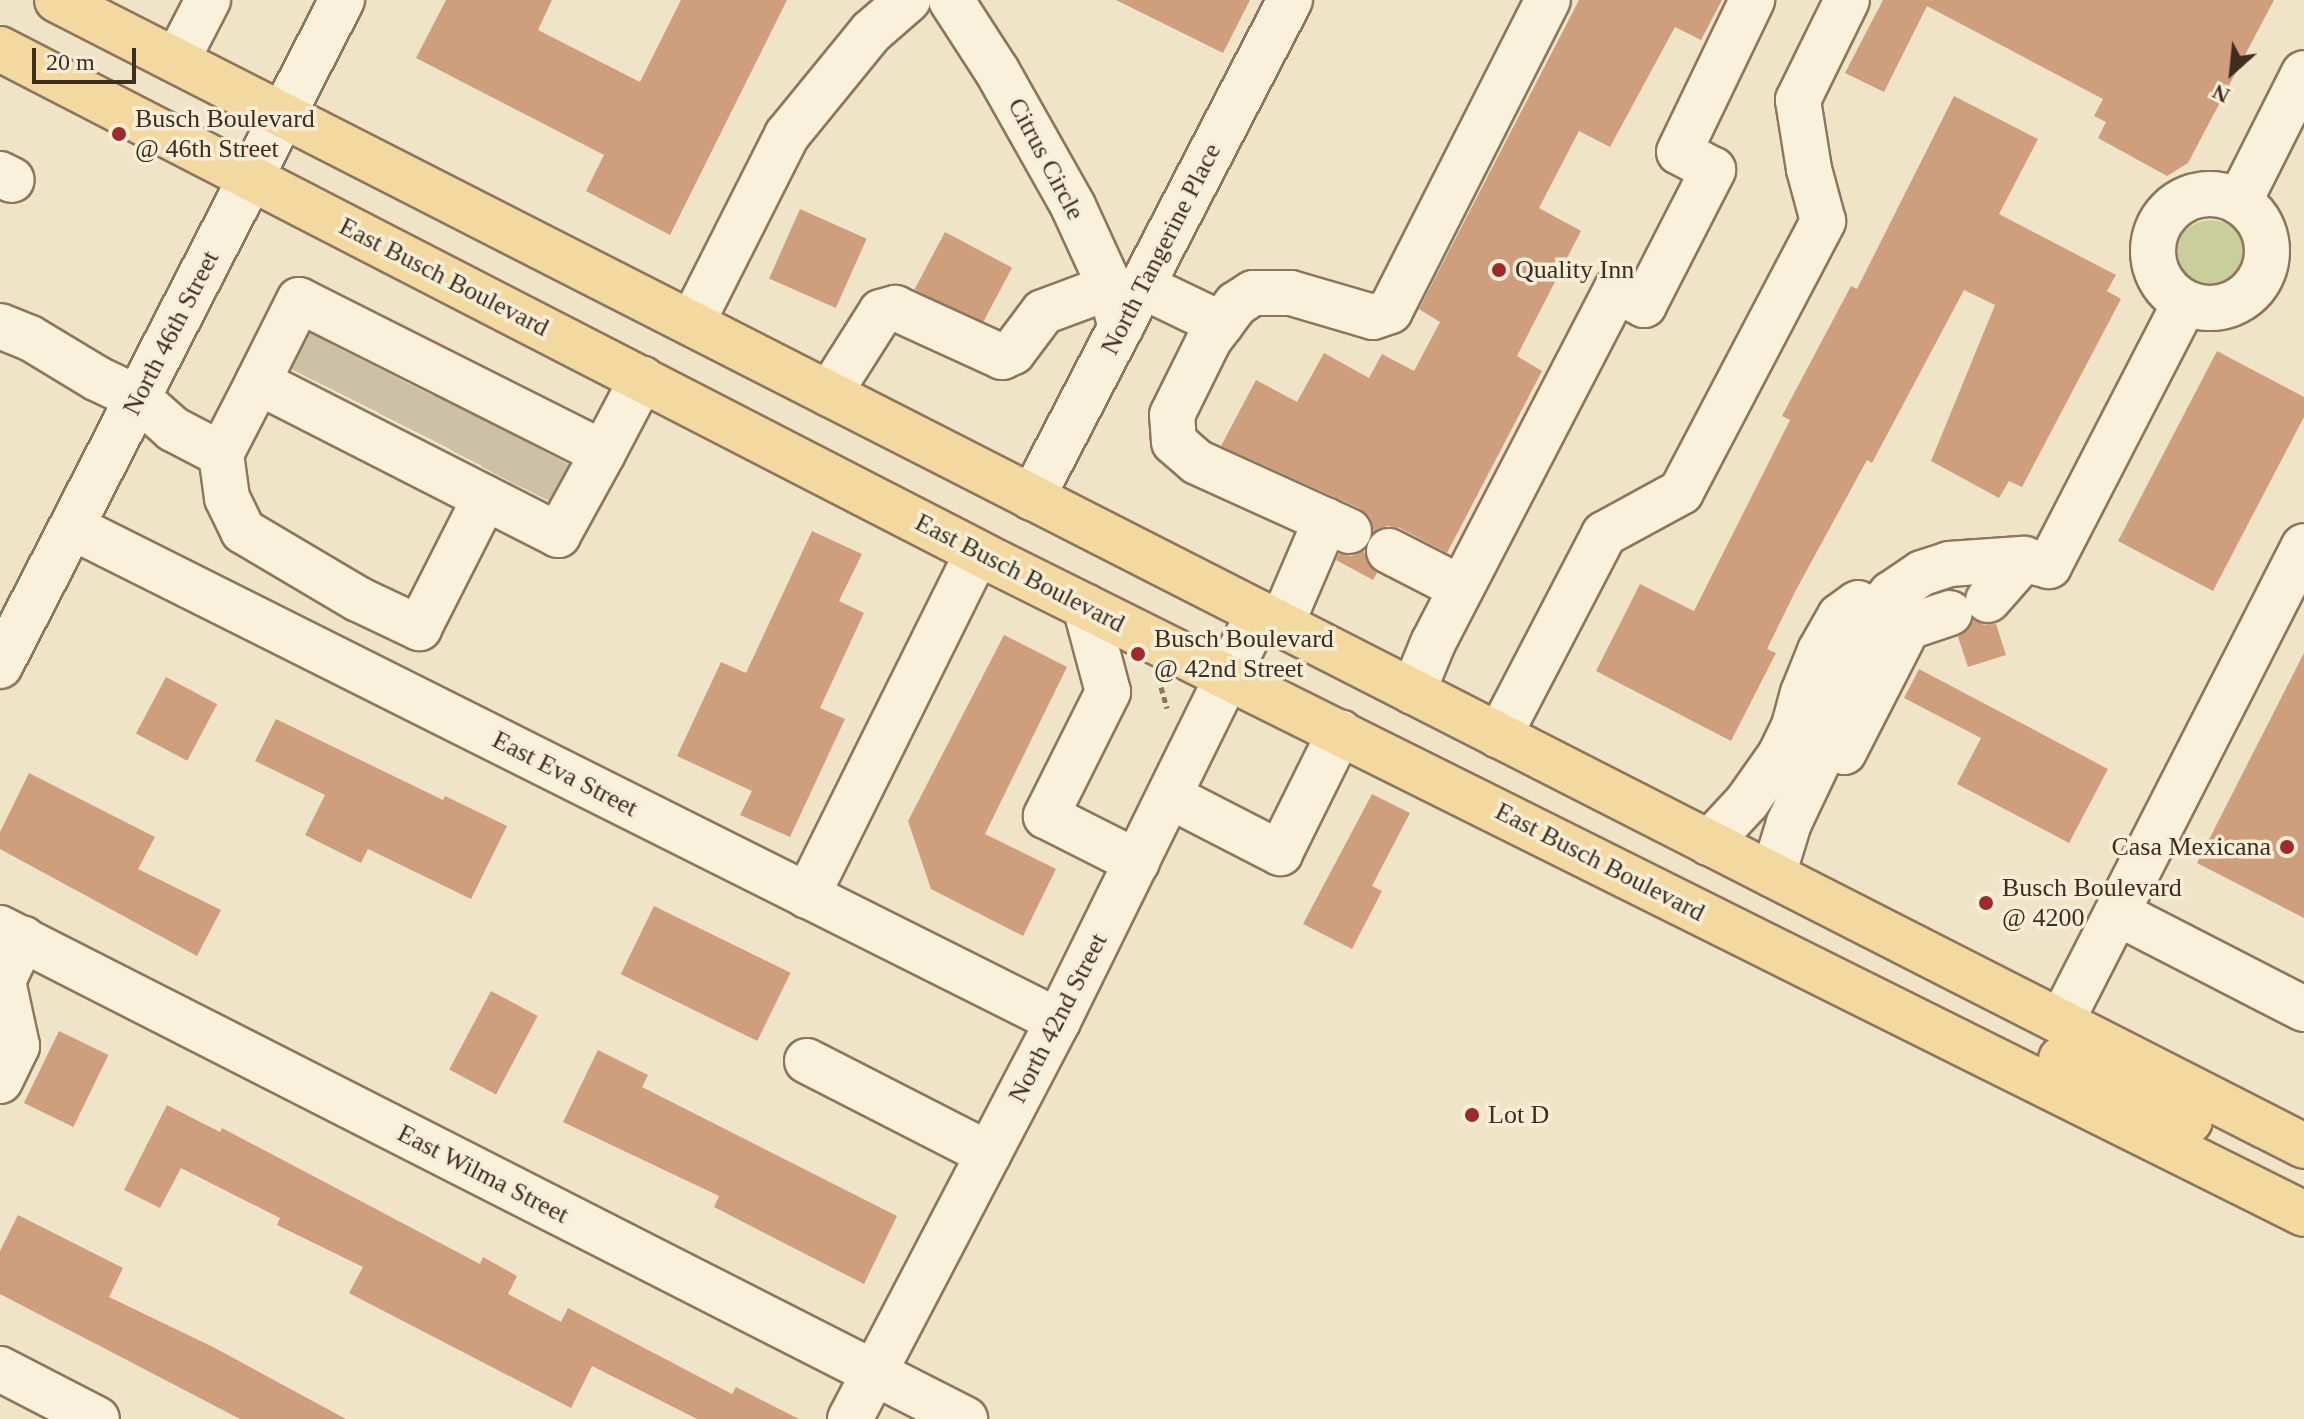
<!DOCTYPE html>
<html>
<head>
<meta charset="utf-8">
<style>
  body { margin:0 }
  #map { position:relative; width:2304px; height:1419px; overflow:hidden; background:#f0e4c8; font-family:Georgia,serif }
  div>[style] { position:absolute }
  .green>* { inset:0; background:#c9cf9b }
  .round { border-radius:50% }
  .building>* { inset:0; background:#cf9f7d; transform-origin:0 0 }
  .minor-tunnel>* { height:44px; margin-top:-22px; transform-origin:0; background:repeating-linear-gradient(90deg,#ccc0a6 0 44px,transparent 0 66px) }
  .path>* { height:5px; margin-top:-2.5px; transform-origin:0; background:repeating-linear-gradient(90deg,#8d765c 0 6px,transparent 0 10px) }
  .roads { filter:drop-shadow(2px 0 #8d765c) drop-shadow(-2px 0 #8d765c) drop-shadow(0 2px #8d765c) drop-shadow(0 -2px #8d765c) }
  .minor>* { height:44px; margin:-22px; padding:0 22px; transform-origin:22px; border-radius:22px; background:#faf1dc }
  .minor>.ring { margin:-22px; padding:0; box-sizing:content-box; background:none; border:44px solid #faf1dc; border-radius:50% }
  .major>* { height:44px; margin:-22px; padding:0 22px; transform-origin:22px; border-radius:22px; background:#f3d9a0 }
  .dots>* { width:22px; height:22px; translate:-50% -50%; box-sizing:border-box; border:4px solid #f7eed8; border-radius:50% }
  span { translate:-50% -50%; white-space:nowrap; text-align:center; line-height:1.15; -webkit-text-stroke:7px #f7eed8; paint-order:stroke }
  .poi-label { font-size:26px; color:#3d2e20 }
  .left { translate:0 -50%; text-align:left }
  .right { translate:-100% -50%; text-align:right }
  .street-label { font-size:26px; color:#3d2e20 }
  .north { position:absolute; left:2192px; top:32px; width:80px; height:80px; -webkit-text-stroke:6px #f7eed8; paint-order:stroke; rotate:207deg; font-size:22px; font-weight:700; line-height:32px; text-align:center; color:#3d2e20 }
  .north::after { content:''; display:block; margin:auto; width:28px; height:36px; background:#3d2e20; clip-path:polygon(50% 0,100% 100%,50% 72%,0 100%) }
  .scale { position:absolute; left:32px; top:48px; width:104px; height:36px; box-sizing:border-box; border:4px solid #3d2e20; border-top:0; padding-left:10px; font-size:24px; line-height:28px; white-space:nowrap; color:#3d2e20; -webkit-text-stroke:6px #f7eed8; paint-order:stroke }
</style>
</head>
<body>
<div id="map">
  <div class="green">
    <div class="round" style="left:2175px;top:220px;width:72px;height:72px"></div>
  </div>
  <div class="building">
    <div style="clip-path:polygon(446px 0,552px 0,538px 30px,640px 82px,681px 0,787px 0,670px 235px,586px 191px,604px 155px,416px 58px)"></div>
    <div style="clip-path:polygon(1116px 0,1250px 0,1223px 53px)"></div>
    <div style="clip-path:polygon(1579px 0,1722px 0,1701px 40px,1675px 27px,1610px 147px,1579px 131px,1539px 208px,1581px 231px,1517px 356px,1542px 371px,1447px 553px,1400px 528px,1387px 526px,1373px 532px,1370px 517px,1359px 508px,1221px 446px,1256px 380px,1297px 402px,1324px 353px,1369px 378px,1382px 354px,1414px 371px,1440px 322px,1419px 309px)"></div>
    <div style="clip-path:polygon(1883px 0,2274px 0,2188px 163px,2167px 176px,2098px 138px,2106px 122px,2094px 116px,2103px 99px,1927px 6px,1884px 92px,1845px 73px)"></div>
    <div style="clip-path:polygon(1954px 96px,2038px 139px,1999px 214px,2116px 275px,2107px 291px,2121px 299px,2022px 487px,2009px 481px,1999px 498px,1931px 461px,1995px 305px,1964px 290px,1872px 463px,1867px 460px,1796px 590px,1767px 649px,1776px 653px,1731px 741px,1596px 671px,1640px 584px,1694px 611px,1790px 420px,1782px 416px,1851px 286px,1857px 289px)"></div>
    <div style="left:800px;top:209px;width:73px;height:76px;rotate:24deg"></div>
    <div style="left:945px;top:232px;width:76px;height:65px;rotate:28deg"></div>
    <div style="clip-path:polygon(2217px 351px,2304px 397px,2304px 417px,2213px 591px,2118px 541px)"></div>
    <div style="clip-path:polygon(812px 531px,862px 554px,839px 601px,864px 613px,820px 708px,845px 719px,790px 837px,740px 815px,752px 791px,677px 756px,721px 662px,746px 673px)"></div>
    <div style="clip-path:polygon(1364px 551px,1368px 564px,1377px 573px,1373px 580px,1336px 560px,1339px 554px,1352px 556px)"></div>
    <div style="clip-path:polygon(1974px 620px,1984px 625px,1996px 624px,2006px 655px,1968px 667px,1958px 637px,1968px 630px)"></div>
    <div style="clip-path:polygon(1004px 635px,1067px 667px,985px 834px,1056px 869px,1023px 936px,931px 889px,908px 821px)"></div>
    <div style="clip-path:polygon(2304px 653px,2304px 918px,2197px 863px)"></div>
    <div style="clip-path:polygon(1919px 669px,2108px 769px,2069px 843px,1957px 784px,1981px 738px,1904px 698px)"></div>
    <div style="left:166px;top:677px;width:58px;height:64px;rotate:28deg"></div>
    <div style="clip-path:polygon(276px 719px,443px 800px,445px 796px,507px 826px,471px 899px,368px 849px,361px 863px,305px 835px,325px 795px,255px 761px)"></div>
    <div style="clip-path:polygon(29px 773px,155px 837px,138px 869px,221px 910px,197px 956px,0 849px,0 832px)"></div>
    <div style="clip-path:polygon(1372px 794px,1410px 813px,1372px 886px,1382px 891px,1352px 949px,1303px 924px)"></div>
    <div style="left:654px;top:906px;width:152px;height:76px;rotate:26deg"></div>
    <div style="left:491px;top:991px;width:53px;height:89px;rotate:28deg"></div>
    <div style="left:59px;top:1031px;width:55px;height:80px;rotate:26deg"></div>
    <div style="clip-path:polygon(598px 1050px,648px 1075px,642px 1087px,897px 1216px,864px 1284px,714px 1207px,719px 1196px,563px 1122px)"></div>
    <div style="clip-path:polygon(167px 1105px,220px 1132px,222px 1128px,480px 1264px,483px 1257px,517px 1276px,508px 1294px,561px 1322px,568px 1308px,732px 1394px,736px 1387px,799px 1419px,697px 1419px,592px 1366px,571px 1408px,349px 1293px,363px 1267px,277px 1225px,280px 1218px,181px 1168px,160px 1208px,124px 1190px)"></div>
    <div style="clip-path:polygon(18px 1215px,123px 1268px,109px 1297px,213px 1347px,346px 1419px,240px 1419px,0 1294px,0 1251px)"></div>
  </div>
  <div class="minor-tunnel">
    <div style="left:295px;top:371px;width:41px;rotate:-62.2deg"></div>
    <div style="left:323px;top:385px;width:40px;rotate:-63.4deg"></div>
    <div style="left:361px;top:404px;width:40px;rotate:-63.4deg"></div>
    <div style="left:398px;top:423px;width:40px;rotate:-63.4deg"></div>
    <div style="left:434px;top:441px;width:42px;rotate:-62.8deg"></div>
    <div style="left:470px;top:460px;width:42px;rotate:-62.8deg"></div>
    <div style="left:501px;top:477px;width:43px;rotate:-62.2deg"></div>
    <div style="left:533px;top:493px;width:42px;rotate:-62.8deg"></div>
  </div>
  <div class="path">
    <div style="left:1161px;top:687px;width:22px;rotate:74deg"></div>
  </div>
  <div class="roads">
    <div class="minor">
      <div style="left:951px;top:0;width:85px;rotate:57.1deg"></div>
      <div style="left:997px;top:71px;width:155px;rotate:60.6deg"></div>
      <div style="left:1073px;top:206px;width:89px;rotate:65.4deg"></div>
      <div style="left:1110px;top:287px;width:42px;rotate:75deg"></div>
      <div style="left:177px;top:60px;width:68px;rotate:-62.7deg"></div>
      <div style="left:0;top:174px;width:13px;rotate:27deg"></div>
      <div class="ring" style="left:2153px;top:194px;width:70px;height:70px"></div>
      <div style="left:2239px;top:202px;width:144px;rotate:-63.3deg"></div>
      <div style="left:1142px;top:286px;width:88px;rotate:25.7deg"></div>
      <div style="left:692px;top:323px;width:211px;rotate:-63.2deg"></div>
      <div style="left:787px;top:135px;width:133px;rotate:-50.8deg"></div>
      <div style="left:871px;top:32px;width:49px;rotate:-40.9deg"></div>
      <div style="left:0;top:326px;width:32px;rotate:22deg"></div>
      <div style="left:30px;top:338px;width:79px;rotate:31.1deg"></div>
      <div style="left:98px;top:379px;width:44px;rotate:25.4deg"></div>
      <div style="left:138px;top:398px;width:47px;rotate:41.5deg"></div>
      <div style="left:173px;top:429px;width:54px;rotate:27.5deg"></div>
      <div style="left:221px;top:454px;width:81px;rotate:-62.8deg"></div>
      <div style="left:829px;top:394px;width:97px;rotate:-57.6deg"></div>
      <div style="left:881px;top:312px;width:15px;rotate:-16deg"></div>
      <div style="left:895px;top:308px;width:118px;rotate:24.6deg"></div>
      <div style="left:1002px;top:357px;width:12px;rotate:-24deg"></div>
      <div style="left:1013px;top:352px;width:50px;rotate:-53.1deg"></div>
      <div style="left:1043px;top:312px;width:72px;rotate:-20.5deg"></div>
      <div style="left:603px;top:453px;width:340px;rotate:-153.3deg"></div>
      <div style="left:299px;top:300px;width:92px;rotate:116.6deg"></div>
      <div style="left:258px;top:382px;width:337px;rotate:27deg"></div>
      <div style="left:558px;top:535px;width:94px;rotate:-61.2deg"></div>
      <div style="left:603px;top:453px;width:84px;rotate:-62.2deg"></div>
      <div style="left:221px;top:454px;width:44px;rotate:82.2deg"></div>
      <div style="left:227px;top:498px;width:37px;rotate:64deg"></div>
      <div style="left:243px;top:531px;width:134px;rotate:30.6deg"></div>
      <div style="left:358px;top:599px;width:68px;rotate:25.4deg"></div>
      <div style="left:419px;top:628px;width:146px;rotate:-63.1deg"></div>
      <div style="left:1032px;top:498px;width:561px;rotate:-62.61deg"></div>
      <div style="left:72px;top:527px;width:1103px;rotate:26.61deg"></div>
      <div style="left:1349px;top:531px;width:167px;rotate:-155.6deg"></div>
      <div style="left:1197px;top:462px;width:30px;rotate:-139deg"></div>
      <div style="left:1174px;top:442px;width:27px;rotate:-94deg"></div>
      <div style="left:1172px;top:415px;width:84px;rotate:-63.7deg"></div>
      <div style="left:1209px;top:340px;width:45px;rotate:-53.1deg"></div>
      <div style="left:1236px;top:304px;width:20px;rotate:-33deg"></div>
      <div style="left:1253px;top:293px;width:38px"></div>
      <div style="left:1291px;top:293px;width:85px;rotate:16.3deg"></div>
      <div style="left:1373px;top:317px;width:18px;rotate:-19deg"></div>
      <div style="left:1390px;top:311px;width:349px;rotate:-63.1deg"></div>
      <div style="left:1389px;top:551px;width:81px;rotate:27.2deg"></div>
      <div style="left:1988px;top:600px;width:55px;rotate:-48.7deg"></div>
      <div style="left:1085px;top:606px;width:89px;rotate:75deg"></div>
      <div style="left:1108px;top:692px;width:139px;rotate:116.6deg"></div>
      <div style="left:1046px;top:816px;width:102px;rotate:26.8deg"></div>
      <div style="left:1281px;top:625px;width:114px;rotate:-66.8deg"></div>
      <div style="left:0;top:666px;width:749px;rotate:-62.82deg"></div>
      <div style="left:1413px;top:692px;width:53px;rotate:-67.8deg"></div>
      <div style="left:1433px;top:643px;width:398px;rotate:-62.6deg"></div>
      <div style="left:1616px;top:290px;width:32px;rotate:28deg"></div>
      <div style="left:1644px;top:305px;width:152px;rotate:-62.9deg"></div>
      <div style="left:1713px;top:170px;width:38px;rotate:-152deg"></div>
      <div style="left:1679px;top:152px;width:169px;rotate:-64.3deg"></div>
      <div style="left:1794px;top:726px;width:56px;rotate:27.5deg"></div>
      <div style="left:1844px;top:752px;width:140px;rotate:-62.9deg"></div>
      <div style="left:1908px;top:627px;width:44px;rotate:-18.4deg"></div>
      <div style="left:1499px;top:736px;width:228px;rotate:-62.5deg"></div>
      <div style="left:1604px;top:534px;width:88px;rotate:-28.6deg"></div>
      <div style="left:1681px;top:492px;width:306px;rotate:-62.3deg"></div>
      <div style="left:1823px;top:221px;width:54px;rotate:-105.1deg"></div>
      <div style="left:1809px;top:169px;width:70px;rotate:-99.1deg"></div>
      <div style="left:1798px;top:100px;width:111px;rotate:-63.9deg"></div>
      <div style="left:1813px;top:736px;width:128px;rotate:-64deg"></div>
      <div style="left:1869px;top:621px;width:35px;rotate:-51deg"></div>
      <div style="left:1891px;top:594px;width:37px;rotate:-34deg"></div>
      <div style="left:1922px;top:573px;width:28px;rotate:-18deg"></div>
      <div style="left:1949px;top:564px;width:72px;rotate:-4deg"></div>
      <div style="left:2021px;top:559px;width:29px;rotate:14deg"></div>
      <div style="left:2049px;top:566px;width:296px;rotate:-62.7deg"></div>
      <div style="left:1171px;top:797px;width:123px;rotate:27.2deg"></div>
      <div style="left:1280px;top:853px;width:135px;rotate:-63.6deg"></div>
      <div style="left:1709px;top:843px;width:56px;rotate:-47.2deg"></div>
      <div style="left:1747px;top:802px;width:57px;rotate:-54.9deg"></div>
      <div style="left:1780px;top:755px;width:32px;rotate:-64deg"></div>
      <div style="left:1794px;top:726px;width:34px;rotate:-75deg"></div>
      <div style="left:1803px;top:693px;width:45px;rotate:-68deg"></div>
      <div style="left:1820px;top:651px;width:40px;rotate:-60.3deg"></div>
      <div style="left:1840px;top:616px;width:22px;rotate:-36deg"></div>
      <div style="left:1773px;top:875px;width:54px;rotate:-72.9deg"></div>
      <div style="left:1789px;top:823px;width:89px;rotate:-64.6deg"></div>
      <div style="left:807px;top:896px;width:383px;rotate:-63.6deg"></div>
      <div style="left:2117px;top:913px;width:210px;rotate:27.2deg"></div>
      <div style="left:0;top:928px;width:1083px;rotate:26.97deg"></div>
      <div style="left:2061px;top:1022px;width:534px;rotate:-62.96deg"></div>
      <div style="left:807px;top:1061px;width:204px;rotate:27.1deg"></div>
      <div style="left:0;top:1081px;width:39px;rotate:-64deg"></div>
      <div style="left:17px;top:1046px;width:66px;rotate:-102.2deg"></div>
      <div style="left:3px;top:981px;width:47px;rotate:-64.5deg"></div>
      <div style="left:0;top:1369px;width:109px;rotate:27.3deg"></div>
      <div style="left:850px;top:1419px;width:449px;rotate:-62.4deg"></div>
      <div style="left:1058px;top:1021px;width:455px;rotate:-63.8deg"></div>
    </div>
    <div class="major">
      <div style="left:57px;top:0;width:2522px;rotate:27.02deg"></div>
      <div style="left:0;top:49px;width:1123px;rotate:27.25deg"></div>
      <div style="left:998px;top:563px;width:1459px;rotate:26.49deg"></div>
      <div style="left:2061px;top:1059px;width:143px;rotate:25.7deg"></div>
    </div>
  </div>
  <div class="dots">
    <div style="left:119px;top:134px;background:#9e2a2b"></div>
    <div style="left:1499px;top:270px;background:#9e2a2b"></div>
    <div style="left:1138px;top:654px;background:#9e2a2b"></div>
    <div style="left:2287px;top:847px;background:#9e2a2b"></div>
    <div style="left:1986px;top:903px;background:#9e2a2b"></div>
    <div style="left:1472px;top:1115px;background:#9e2a2b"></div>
  </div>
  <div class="poi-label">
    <span class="left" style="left:135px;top:134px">Busch Boulevard<br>@ 46th Street</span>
    <span class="left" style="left:1515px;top:270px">Quality Inn</span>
    <span class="left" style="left:1154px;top:654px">Busch Boulevard<br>@ 42nd Street</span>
    <span class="right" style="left:2271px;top:847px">Casa Mexicana</span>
    <span class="left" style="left:2002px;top:903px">Busch Boulevard<br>@ 4200</span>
    <span class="left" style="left:1488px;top:1115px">Lot D</span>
  </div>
  <div class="street-label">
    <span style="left:1046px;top:159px;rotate:62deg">Citrus Circle</span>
    <span style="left:1161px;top:249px;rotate:-63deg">North Tangerine Place</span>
    <span style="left:444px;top:277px;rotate:27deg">East Busch Boulevard</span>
    <span style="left:171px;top:333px;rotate:-63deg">North 46th Street</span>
    <span style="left:1020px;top:573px;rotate:27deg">East Busch Boulevard</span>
    <span style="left:565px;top:774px;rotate:27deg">East Eva Street</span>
    <span style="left:1600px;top:862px;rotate:27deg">East Busch Boulevard</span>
    <span style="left:1058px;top:1018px;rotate:-63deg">North 42nd Street</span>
    <span style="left:483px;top:1174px;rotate:27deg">East Wilma Street</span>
  </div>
  <div class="north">N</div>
  <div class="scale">20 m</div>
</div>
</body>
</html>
